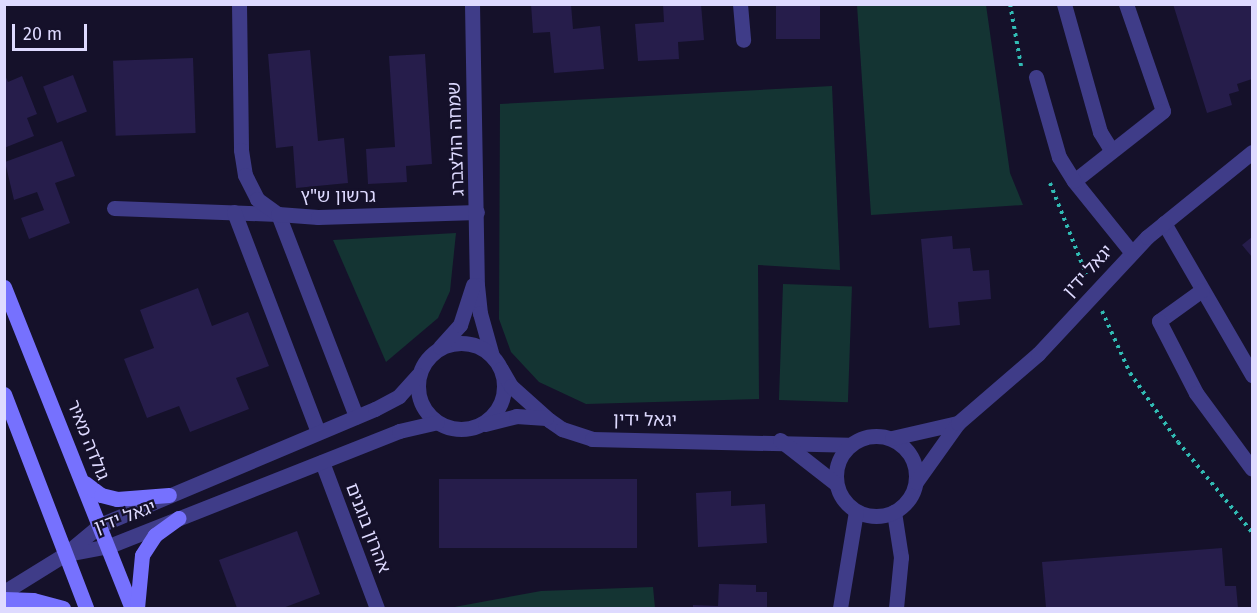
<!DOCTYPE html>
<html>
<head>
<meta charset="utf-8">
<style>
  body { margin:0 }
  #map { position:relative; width:1257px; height:613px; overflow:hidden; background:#15112a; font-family:"Fira Sans","Noto Sans Hebrew",sans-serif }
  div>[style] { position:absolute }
  .green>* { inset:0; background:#143433; transform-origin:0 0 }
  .building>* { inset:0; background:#261d4b; transform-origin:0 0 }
  .path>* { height:4px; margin-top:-2px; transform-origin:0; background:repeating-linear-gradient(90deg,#31bcb4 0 3px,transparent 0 7.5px) }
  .service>* { height:15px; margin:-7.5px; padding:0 7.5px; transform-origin:7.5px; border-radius:7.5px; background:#3f3c88 }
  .minor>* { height:15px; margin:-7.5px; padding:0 7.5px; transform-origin:7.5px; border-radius:7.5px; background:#3f3c88 }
  .minor>.ring { margin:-7.5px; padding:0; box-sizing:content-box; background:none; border:15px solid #3f3c88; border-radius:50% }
  .secondary>* { height:15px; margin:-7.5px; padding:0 7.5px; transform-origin:7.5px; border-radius:7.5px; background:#7671fe }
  span { translate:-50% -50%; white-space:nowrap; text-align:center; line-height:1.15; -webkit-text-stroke:4.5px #15112a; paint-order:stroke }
  .street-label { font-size:18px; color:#dedaff }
  .frame { position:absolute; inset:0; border:6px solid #dedaff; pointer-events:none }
  .scale { position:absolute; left:12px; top:24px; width:75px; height:27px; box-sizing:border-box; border:3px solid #dedaff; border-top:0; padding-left:8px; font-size:18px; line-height:21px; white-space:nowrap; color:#dedaff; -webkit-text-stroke:4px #15112a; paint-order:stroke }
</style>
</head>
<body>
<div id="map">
  <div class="green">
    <div style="clip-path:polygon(857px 5px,986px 5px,1010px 173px,1023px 205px,871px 215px)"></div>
    <div style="clip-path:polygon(832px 86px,840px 270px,758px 265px,759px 399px,586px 404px,539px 382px,511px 352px,499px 319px,500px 104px)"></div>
    <div style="clip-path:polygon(456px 233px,450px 291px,438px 318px,386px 362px,333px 240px)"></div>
    <div style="left:783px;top:284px;width:69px;height:116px;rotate:2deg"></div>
    <div style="clip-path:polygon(653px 587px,655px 608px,449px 608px,541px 591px)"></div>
  </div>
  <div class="building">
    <div style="clip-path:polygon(531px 4px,571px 4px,573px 29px,600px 26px,604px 69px,554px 73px,550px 32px,533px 33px)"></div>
    <div style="clip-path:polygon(663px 4px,701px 4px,704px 40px,678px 42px,679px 59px,638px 61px,635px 24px,664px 22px)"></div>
    <div style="clip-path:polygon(1173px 4px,1252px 4px,1252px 79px,1237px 84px,1239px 91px,1229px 94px,1232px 105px,1207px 113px)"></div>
    <div style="left:776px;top:5px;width:44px;height:34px"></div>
    <div style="clip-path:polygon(310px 50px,318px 141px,344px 138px,348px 183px,296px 188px,293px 146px,276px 148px,268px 54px)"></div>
    <div style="clip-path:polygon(425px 54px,432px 164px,406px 166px,407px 182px,368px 184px,366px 149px,395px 147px,389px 56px)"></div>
    <div style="left:193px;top:58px;width:75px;height:80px;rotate:88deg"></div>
    <div style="clip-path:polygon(4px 73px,8px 82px,22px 76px,37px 114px,27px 118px,34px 136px,4px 148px)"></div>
    <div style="left:73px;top:75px;width:39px;height:32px;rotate:69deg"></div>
    <div style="clip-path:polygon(62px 141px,75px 176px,55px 183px,70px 223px,29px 239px,21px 218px,44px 210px,37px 192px,14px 200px,5px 162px)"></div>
    <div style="clip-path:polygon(952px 236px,953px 249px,970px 248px,973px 271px,989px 270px,991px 299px,958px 302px,960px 325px,929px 328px,921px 239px)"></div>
    <div style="clip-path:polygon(1252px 237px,1252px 257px,1242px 245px)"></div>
    <div style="clip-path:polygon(198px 288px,212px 326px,248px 312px,269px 366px,236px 378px,249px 409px,190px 432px,179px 406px,147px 418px,124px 359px,154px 348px,140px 310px)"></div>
    <div style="left:439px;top:479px;width:198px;height:69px"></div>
    <div style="clip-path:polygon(731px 491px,731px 506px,765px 504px,767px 543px,698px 547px,696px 493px)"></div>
    <div style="clip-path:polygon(297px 531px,320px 594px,283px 608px,237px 608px,219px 560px)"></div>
    <div style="clip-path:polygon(1222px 548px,1225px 586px,1236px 586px,1238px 608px,1046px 608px,1042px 562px)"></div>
    <div style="clip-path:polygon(719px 584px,756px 585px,756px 592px,767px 592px,767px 608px,693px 608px,693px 605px,718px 606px)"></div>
  </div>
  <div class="path">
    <div style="left:1010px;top:4px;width:63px;rotate:79.9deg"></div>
    <div style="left:1050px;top:183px;width:98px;rotate:68.4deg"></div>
    <div style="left:1102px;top:311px;width:68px;rotate:65.7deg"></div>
    <div style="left:1130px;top:373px;width:84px;rotate:55.2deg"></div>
    <div style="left:1178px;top:442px;width:117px;rotate:50.6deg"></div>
  </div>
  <div class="service">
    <div style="left:1064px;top:4px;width:133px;rotate:74.3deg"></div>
    <div style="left:1100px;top:132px;width:22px;rotate:58deg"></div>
    <div style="left:1126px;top:4px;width:113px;rotate:70.9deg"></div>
    <div style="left:1163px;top:111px;width:113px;rotate:141.8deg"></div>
    <div style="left:1074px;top:181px;width:92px;rotate:51.1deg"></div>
    <div style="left:1036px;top:77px;width:83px;rotate:74deg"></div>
    <div style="left:1059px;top:157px;width:28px;rotate:58deg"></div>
    <div style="left:114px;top:208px;width:164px;rotate:2.1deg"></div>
    <div style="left:278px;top:214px;width:217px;rotate:68.9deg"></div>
    <div style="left:234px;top:212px;width:235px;rotate:69.1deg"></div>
    <div style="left:1164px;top:223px;width:176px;rotate:59.9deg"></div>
    <div style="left:1202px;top:290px;width:53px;rotate:144.2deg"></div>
    <div style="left:1159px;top:321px;width:81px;rotate:62.8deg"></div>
    <div style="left:1196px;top:393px;width:94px;rotate:53.6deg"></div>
    <div style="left:894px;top:512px;width:46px;rotate:81.2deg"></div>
    <div style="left:901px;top:557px;width:51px;rotate:95.6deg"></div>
  </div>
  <div class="minor">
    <div style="left:239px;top:4px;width:146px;rotate:89.2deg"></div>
    <div style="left:241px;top:150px;width:25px;rotate:81deg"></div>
    <div style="left:245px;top:175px;width:27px;rotate:63deg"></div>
    <div style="left:257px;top:199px;width:26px;rotate:36deg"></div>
    <div style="left:278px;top:214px;width:40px;rotate:4.3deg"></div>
    <div style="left:318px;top:217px;width:159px;rotate:-1.8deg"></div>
    <div style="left:472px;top:4px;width:281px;rotate:89deg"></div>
    <div style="left:477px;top:285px;width:28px;rotate:84deg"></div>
    <div style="left:480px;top:313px;width:45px;rotate:74.4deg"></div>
    <div style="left:740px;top:4px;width:36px;rotate:85deg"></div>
    <div class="ring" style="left:418px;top:343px;width:71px;height:71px"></div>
    <div style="left:440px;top:347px;width:30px;rotate:-48deg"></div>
    <div style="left:460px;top:325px;width:42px;rotate:-72deg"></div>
    <div style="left:501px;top:369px;width:20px;rotate:60deg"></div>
    <div style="left:511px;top:386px;width:51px;rotate:41.8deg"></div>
    <div style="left:549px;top:420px;width:16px;rotate:35deg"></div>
    <div style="left:562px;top:429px;width:32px;rotate:18deg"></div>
    <div style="left:592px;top:439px;width:257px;rotate:1.3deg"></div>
    <div style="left:485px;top:424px;width:32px;rotate:-14deg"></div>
    <div style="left:516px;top:416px;width:30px;rotate:4deg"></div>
    <div class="ring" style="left:836px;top:436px;width:65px;height:65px"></div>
    <div style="left:892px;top:438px;width:68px;rotate:-12.8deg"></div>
    <div style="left:780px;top:440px;width:70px;rotate:38deg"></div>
    <div style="left:322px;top:462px;width:156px;rotate:69.4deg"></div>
    <div style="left:916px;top:482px;width:72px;rotate:-54.6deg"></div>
    <div style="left:958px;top:423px;width:106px;rotate:-40.8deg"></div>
    <div style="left:1038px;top:354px;width:160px;rotate:-47deg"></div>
    <div style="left:1147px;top:237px;width:135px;rotate:-39deg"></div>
    <div style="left:67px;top:554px;width:43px;rotate:-10.8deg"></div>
    <div style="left:109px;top:546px;width:312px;rotate:-21.6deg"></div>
    <div style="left:399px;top:431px;width:39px;rotate:-13deg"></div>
    <div style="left:4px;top:592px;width:70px;rotate:-31.7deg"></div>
    <div style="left:64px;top:555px;width:47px;rotate:-39.8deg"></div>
    <div style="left:100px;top:525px;width:298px;rotate:-22.9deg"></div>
    <div style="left:375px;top:409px;width:27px;rotate:-28deg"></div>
    <div style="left:399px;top:396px;width:28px;rotate:-48deg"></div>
    <div style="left:840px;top:608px;width:98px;rotate:-80.6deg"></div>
  </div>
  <div class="secondary">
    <div style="left:4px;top:287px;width:346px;rotate:68.3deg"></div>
    <div style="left:4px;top:394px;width:229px;rotate:69deg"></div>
    <div style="left:85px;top:483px;width:20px;rotate:37deg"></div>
    <div style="left:101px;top:495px;width:16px;rotate:14deg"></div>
    <div style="left:117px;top:499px;width:52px;rotate:-4.4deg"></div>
    <div style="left:4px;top:599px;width:29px;rotate:2deg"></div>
    <div style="left:33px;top:600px;width:31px;rotate:15deg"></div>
    <div style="left:137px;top:608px;width:53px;rotate:-84.6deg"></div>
    <div style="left:142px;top:555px;width:24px;rotate:-57deg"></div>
    <div style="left:155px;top:535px;width:29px;rotate:-36deg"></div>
  </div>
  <div class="street-label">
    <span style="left:456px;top:139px;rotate:-92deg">שמחה הולצברג</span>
    <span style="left:338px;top:196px">גרשון ש"ץ</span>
    <span style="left:1088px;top:271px;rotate:-47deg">יגאל ידין</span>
    <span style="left:645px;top:420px;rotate:1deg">יגאל ידין</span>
    <span style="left:88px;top:440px;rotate:68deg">גולדה מאיר</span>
    <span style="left:125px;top:517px;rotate:-20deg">יגאל ידין</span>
    <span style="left:368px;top:528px;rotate:69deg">אהרון בוגנים</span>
  </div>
  <div class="frame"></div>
  <div class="scale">20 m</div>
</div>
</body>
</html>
